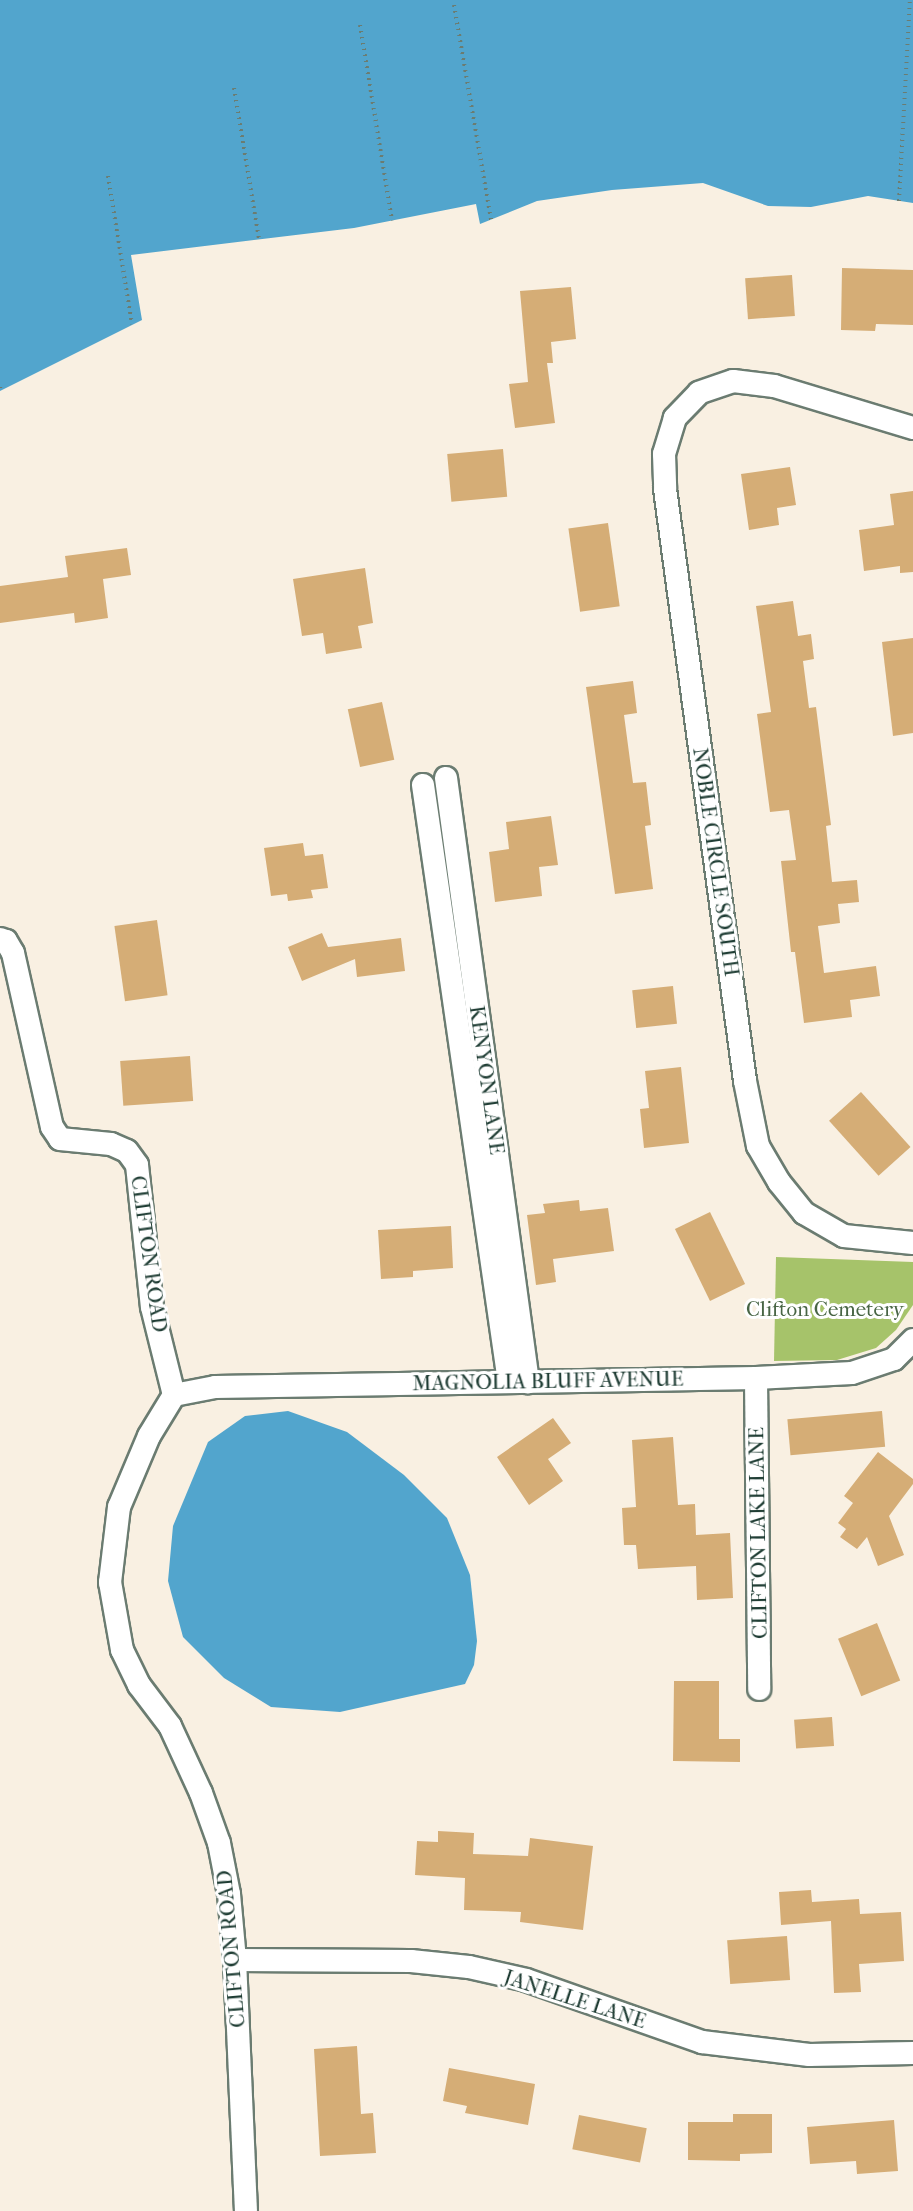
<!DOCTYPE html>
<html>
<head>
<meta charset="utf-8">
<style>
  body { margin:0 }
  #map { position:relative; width:913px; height:2211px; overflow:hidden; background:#f9f0e2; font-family:"IM FELL French Canon",serif }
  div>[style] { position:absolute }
  .green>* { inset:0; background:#a6c36a }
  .water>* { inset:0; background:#52a5cd }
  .building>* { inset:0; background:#d5ad76; transform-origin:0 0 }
  .path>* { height:4px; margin-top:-2px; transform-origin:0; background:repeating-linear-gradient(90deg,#6b7c71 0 1.5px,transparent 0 6px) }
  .roads { filter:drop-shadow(2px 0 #6b7c71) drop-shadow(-2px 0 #6b7c71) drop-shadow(0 2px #6b7c71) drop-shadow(0 -2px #6b7c71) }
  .street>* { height:22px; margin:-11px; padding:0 11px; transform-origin:11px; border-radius:11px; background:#fff }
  span { translate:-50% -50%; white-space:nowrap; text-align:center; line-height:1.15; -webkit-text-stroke:6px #fff; paint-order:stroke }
  .street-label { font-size:21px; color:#1f3d34 }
  .park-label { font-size:21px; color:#486544 }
</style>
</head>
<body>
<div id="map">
  <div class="green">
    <div style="clip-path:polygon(776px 1257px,913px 1262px,913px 1305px,896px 1330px,876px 1348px,837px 1360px,774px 1361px)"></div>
  </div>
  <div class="water">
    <div style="clip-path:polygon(0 0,913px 0,913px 203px,868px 196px,811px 207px,768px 206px,703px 183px,612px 190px,537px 201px,480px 224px,476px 204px,354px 228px,131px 255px,142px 320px,0 391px)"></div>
    <div style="clip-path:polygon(288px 1411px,347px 1432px,404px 1475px,447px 1518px,470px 1575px,477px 1641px,474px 1665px,465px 1684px,340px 1712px,271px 1707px,224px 1678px,183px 1637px,168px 1581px,173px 1526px,208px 1442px,245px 1416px)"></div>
  </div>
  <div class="building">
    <div style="clip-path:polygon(842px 268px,913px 270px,913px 325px,876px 324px,875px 331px,841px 330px)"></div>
    <div style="left:792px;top:275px;width:41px;height:47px;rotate:86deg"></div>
    <div style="clip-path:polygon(571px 287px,576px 339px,551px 342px,553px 363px,547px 363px,555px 423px,515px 428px,509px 384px,528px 382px,520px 291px)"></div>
    <div style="left:503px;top:449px;width:48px;height:56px;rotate:85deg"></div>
    <div style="clip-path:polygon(790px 467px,796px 505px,777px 508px,779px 525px,749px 530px,741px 474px)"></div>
    <div style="clip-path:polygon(913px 491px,913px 572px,900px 573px,900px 566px,864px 571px,859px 530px,894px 525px,890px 494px)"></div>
    <div style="left:608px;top:523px;width:84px;height:40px;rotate:82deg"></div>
    <div style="clip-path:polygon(127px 548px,131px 575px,103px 579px,108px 618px,75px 623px,74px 613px,0 623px,0 586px,68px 577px,65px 556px)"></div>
    <div style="clip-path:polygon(365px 568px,373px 623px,358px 626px,362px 648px,326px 654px,323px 633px,302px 636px,293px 579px)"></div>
    <div style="clip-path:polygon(793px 601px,798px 636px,811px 634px,814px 659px,803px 661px,809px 708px,816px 707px,831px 825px,826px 826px,832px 882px,857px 880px,859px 902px,838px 904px,840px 923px,818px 926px,824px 973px,876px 966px,880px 996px,850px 1000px,852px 1017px,804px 1023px,795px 952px,791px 952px,781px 861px,796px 860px,789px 810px,770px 812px,757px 714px,771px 712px,756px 606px)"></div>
    <div style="clip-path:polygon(913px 638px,913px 733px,893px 736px,882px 642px)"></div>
    <div style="clip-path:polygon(633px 681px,637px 713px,624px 715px,633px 783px,646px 782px,651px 825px,645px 826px,653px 889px,615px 894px,586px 687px)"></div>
    <div style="left:382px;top:702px;width:59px;height:35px;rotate:78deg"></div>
    <div style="clip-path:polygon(551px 816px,558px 865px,539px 867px,542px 896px,495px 902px,489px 852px,509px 849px,506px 822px)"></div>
    <div style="clip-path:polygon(303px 843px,305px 856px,323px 854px,328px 888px,311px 890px,313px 898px,288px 901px,287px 894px,271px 896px,264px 848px)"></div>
    <div style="left:157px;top:920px;width:76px;height:43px;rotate:82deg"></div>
    <div style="clip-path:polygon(322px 933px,328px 947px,401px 938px,405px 971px,357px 977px,355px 959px,302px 981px,288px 947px)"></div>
    <div style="left:673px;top:986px;width:38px;height:41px;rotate:84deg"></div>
    <div style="left:190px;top:1056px;width:45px;height:70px;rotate:86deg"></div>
    <div style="clip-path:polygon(681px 1067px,689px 1143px,644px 1148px,640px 1109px,649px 1108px,645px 1071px)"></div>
    <div style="left:861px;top:1092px;width:74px;height:43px;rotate:48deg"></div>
    <div style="clip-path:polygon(579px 1200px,580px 1211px,608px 1208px,614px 1251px,553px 1259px,556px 1282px,536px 1285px,527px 1215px,545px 1213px,543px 1204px)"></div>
    <div style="left:710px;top:1212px;width:80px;height:39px;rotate:64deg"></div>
    <div style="clip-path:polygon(451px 1226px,453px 1268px,413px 1271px,413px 1277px,381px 1279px,378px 1230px)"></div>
    <div style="left:882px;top:1411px;width:36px;height:95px;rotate:85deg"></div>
    <div style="clip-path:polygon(553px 1418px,571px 1443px,548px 1459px,563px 1481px,529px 1505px,497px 1457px)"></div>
    <div style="clip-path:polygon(673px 1437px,678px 1505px,695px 1504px,696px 1535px,730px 1533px,733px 1598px,697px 1600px,696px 1566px,638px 1569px,636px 1545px,624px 1545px,622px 1508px,636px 1507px,632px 1440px)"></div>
    <div style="clip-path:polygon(878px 1452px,913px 1479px,913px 1484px,889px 1516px,904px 1555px,878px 1566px,867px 1537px,857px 1549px,840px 1537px,846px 1529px,838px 1523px,853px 1503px,844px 1496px)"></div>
    <div style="left:877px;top:1623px;width:62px;height:42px;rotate:68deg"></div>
    <div style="clip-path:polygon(674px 1681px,719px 1681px,719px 1739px,740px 1739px,740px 1762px,673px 1761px)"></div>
    <div style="left:832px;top:1717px;width:29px;height:38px;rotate:86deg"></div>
    <div style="clip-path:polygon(438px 1831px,474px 1833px,473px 1854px,528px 1856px,530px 1838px,593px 1846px,583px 1930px,520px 1922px,521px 1912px,464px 1910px,465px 1878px,415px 1875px,417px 1841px,438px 1842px)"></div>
    <div style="clip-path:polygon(811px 1890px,812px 1902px,859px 1899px,860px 1914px,901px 1912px,904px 1961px,859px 1964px,861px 1992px,834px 1993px,831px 1921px,781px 1925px,779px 1892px)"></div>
    <div style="left:787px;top:1936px;width:44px;height:60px;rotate:86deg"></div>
    <div style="clip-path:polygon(357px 2046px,361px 2114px,373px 2113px,376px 2153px,320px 2156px,314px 2049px)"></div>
    <div style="clip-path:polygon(449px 2068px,535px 2084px,528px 2125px,465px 2113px,467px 2106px,443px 2101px)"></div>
    <div style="clip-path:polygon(733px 2114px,772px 2114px,772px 2153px,740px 2154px,740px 2161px,688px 2160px,688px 2122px,733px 2122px)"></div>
    <div style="left:579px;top:2115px;width:69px;height:35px;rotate:11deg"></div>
    <div style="clip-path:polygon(894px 2120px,898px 2171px,857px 2174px,856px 2161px,810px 2164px,807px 2127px)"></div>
  </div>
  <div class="path">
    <div style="left:454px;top:5px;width:218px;rotate:80.2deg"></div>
    <div style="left:360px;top:25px;width:198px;rotate:80.7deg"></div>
    <div style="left:234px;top:88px;width:153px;rotate:80.6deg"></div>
    <div style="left:108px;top:176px;width:150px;rotate:80.8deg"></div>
    <div style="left:899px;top:201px;width:201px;rotate:-86.9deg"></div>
    <div style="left:0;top:387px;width:4px;rotate:76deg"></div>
  </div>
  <div class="roads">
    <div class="street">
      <div style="left:913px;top:428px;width:145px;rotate:-163.2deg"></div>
      <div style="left:774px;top:386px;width:41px;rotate:-173deg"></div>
      <div style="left:733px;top:381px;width:36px;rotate:161deg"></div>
      <div style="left:699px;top:393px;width:35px;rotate:134deg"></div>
      <div style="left:675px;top:418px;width:38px;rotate:107deg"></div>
      <div style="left:664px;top:454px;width:35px;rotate:88deg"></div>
      <div style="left:665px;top:489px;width:597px;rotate:82.3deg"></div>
      <div style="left:745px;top:1081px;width:66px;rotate:78.7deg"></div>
      <div style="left:758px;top:1146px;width:42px;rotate:59.7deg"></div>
      <div style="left:779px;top:1182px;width:40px;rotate:51deg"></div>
      <div style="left:804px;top:1213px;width:46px;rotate:29.9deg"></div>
      <div style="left:844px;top:1236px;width:69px;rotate:5.8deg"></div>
      <div style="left:446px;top:778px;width:610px;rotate:82.27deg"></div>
      <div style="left:423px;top:785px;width:603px;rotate:81.8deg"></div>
      <div style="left:0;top:939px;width:6px;rotate:18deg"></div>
      <div style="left:6px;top:941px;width:14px;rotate:60deg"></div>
      <div style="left:13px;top:953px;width:178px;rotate:77.4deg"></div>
      <div style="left:52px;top:1127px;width:14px;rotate:56deg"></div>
      <div style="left:60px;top:1139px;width:51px;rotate:5.6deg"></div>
      <div style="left:111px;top:1144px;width:17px;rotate:24deg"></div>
      <div style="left:127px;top:1151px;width:17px;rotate:54deg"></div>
      <div style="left:137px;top:1165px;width:143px;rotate:84deg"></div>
      <div style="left:152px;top:1307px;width:91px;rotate:76deg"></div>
      <div style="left:174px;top:1395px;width:48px;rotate:121.4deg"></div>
      <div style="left:149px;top:1436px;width:77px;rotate:112.9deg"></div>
      <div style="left:119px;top:1507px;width:76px;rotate:96.8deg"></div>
      <div style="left:110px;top:1582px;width:69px;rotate:80deg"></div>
      <div style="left:122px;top:1650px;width:39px;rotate:64deg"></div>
      <div style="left:139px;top:1685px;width:51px;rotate:52.9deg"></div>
      <div style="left:170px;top:1726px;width:74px;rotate:65.2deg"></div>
      <div style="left:201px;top:1793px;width:53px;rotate:70.2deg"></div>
      <div style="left:219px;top:1843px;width:52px;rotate:78.9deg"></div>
      <div style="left:229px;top:1894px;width:66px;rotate:84.8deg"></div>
      <div style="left:235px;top:1960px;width:251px;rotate:87.5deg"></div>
      <div style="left:756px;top:1378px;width:311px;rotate:89.4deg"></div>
      <div style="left:174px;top:1395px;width:42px;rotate:-11deg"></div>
      <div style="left:215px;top:1387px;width:541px;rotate:-0.95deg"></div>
      <div style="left:756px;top:1378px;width:96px;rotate:-3deg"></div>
      <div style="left:852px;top:1373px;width:44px;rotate:-18.4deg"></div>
      <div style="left:894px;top:1359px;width:27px;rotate:-45deg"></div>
      <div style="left:235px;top:1960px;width:176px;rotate:0.3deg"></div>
      <div style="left:411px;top:1961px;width:58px;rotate:5.9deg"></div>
      <div style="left:469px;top:1967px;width:58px;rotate:12.8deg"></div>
      <div style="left:526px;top:1980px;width:187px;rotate:19.4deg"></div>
      <div style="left:702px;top:2042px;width:108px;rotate:6.9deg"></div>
      <div style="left:809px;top:2055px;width:104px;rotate:-1.1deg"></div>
    </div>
  </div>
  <div class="street-label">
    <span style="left:716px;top:862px;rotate:82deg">NOBLE CIRCLE SOUTH</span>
    <span style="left:487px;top:1080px;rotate:82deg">KENYON LANE</span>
    <span style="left:149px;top:1254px;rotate:82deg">CLIFTON ROAD</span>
    <span style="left:548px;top:1381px;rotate:-1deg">MAGNOLIA BLUFF AVENUE</span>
    <span style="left:758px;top:1533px;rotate:-91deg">CLIFTON LAKE LANE</span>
    <span style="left:231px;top:1949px;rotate:-95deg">CLIFTON ROAD</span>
    <span style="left:575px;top:1999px;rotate:18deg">JANELLE LANE</span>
  </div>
  <div class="park-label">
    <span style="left:825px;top:1309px">Clifton Cemetery</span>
  </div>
</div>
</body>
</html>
